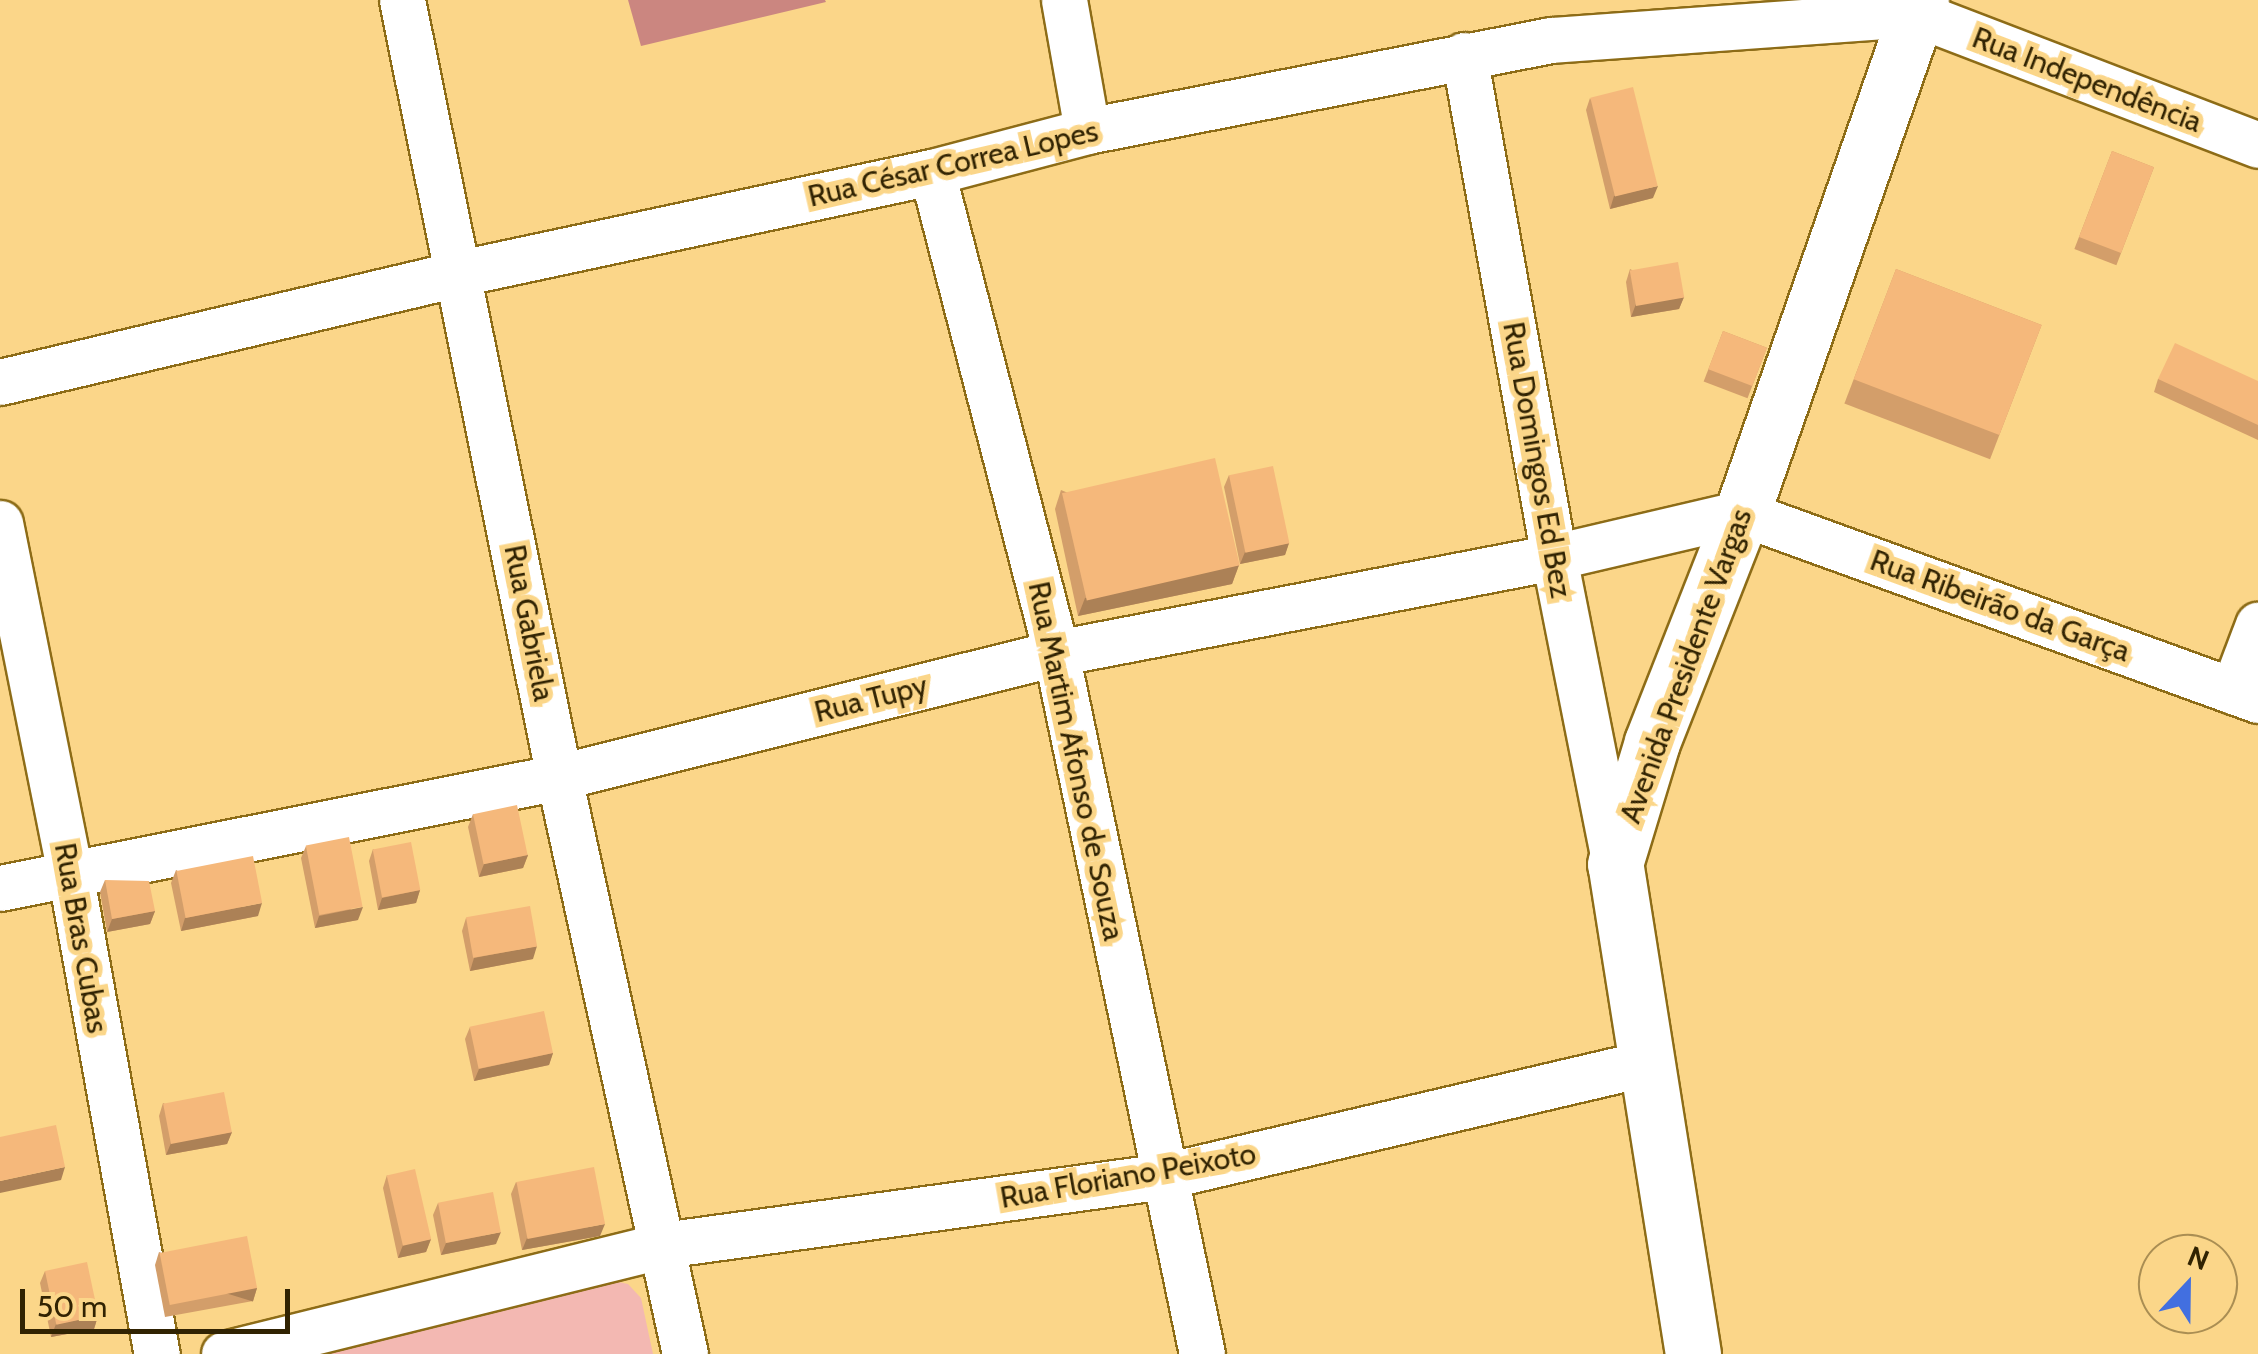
<!DOCTYPE html>
<html>
<head>
<meta charset="utf-8">
<style>
  body { margin:0 }
  #map { position:relative; width:2258px; height:1354px; overflow:hidden; background:#fbd689; font-family:Cabin,sans-serif }
  div>[style] { position:absolute }
  .green>* { inset:0; background:#f3b8b2 }
  .forest>* { inset:0; background:#cb8680 }
  .roads { filter:drop-shadow(2px 0 #8d6c17) drop-shadow(-2px 0 #8d6c17) drop-shadow(0 2px #8d6c17) drop-shadow(0 -2px #8d6c17) }
  .minor>* { height:45px; margin:-22.5px; padding:0 22.5px; transform-origin:22.5px; border-radius:22.5px; background:#fff }
  .secondary>* { height:55px; margin:-27.5px; padding:0 27.5px; transform-origin:27.5px; border-radius:27.5px; background:#fff }
  .wall>* { inset:0; background:#d39e6a; transform-origin:0 0 }
  .shaded-wall>* { inset:0; background:#ac8156; transform-origin:0 0 }
  .building>* { inset:0; background:#f5b87b; transform-origin:0 0 }
  span { translate:-50% -50%; white-space:nowrap; text-align:center; line-height:1.15; -webkit-text-stroke:10px #fbd689; paint-order:stroke }
  .street-label { font-size:30px; color:#312302 }
  .north { position:absolute; left:2138px; top:1234px; width:100px; height:100px; box-sizing:border-box; background:#fbd689; border:2px solid #aa8e53; border-radius:50%; rotate:22deg; font-size:28px; font-weight:700; line-height:40px; text-align:center; color:#312302 }
  .north::after { content:''; display:block; margin:auto; width:35px; height:45px; background:#426fe0; clip-path:polygon(50% 0,100% 100%,50% 72%,0 100%) }
  .scale { position:absolute; left:20px; top:1289px; width:270px; height:45px; box-sizing:border-box; border:5px solid #312302; border-top:0; padding-left:12px; font-size:30px; line-height:35px; white-space:nowrap; color:#312302; -webkit-text-stroke:8px #fbd689; paint-order:stroke }
</style>
</head>
<body>
<div id="map">
  <div class="green">
    <div style="clip-path:polygon(614px 1281px,628px 1284px,641px 1298px,653px 1354px,270px 1354px)"></div>
  </div>
  <div class="forest">
    <div style="clip-path:polygon(628px 0,825px 0,826px 2px,641px 46px)"></div>
  </div>
  <div class="roads">
    <div class="minor">
      <div style="left:402px;top:0;width:793px;rotate:78.58deg"></div>
      <div style="left:559px;top:777px;width:591px;rotate:77.68deg"></div>
      <div style="left:1064px;top:0;width:133px;rotate:80deg"></div>
      <div style="left:1464px;top:55px;width:510px;rotate:79.84deg"></div>
      <div style="left:1554px;top:557px;width:313px;rotate:78.8deg"></div>
      <div style="left:932px;top:172px;width:497px;rotate:75.5deg"></div>
      <div style="left:1056px;top:653px;width:716px;rotate:78.23deg"></div>
      <div style="left:0;top:382px;width:473px;rotate:-13.3deg"></div>
      <div style="left:460px;top:273px;width:483px;rotate:-12.1deg"></div>
      <div style="left:932px;top:172px;width:160px;rotate:-14.8deg"></div>
      <div style="left:1087px;top:131px;width:473px;rotate:-11.1deg"></div>
      <div style="left:1551px;top:40px;width:367px;rotate:-4.1deg"></div>
      <div style="left:1917px;top:14px;width:365px;rotate:21deg"></div>
      <div style="left:0;top:523px;width:356px;rotate:78.7deg"></div>
      <div style="left:70px;top:872px;width:490px;rotate:79.8deg"></div>
      <div style="left:2233px;top:691px;width:71px;rotate:-69.3deg"></div>
      <div style="left:0;top:888px;width:570px;rotate:-11.23deg"></div>
      <div style="left:559px;top:777px;width:512px;rotate:-14.01deg"></div>
      <div style="left:1056px;top:653px;width:507px;rotate:-10.91deg"></div>
      <div style="left:1554px;top:557px;width:193px;rotate:-13.2deg"></div>
      <div style="left:1742px;top:513px;width:549px;rotate:19.92deg"></div>
      <div style="left:224px;top:1354px;width:452px;rotate:-13.9deg"></div>
      <div style="left:663px;top:1245px;width:507px;rotate:-7.83deg"></div>
      <div style="left:1165px;top:1176px;width:494px;rotate:-13.2deg"></div>
    </div>
    <div class="secondary">
      <div style="left:1693px;top:1354px;width:496px;rotate:-99deg"></div>
      <div style="left:1615px;top:864px;width:127px;rotate:-73.1deg"></div>
      <div style="left:1652px;top:742px;width:246px;rotate:-68.5deg"></div>
      <div style="left:1742px;top:513px;width:543px;rotate:-70.76deg"></div>
    </div>
  </div>
  <div class="wall">
    <div style="clip-path:polygon(1590px 98px,1653px 198px,1610px 209px,1586px 110px)"></div>
    <div style="left:2112px;top:151px;width:45px;height:105px;rotate:21deg"></div>
    <div style="clip-path:polygon(1630px 269px,1684px 297px,1679px 309px,1631px 317px,1626px 282px)"></div>
    <div style="left:1896px;top:269px;width:156px;height:144px;rotate:21deg"></div>
    <div style="left:1723px;top:331px;width:47px;height:54px;rotate:21deg"></div>
    <div style="clip-path:polygon(2158px 379px,2258px 381px,2258px 440px,2154px 392px)"></div>
    <div style="clip-path:polygon(1229px 475px,1289px 543px,1285px 555px,1240px 564px,1224px 487px)"></div>
    <div style="clip-path:polygon(1061px 490px,1239px 565px,1232px 584px,1078px 616px,1055px 509px)"></div>
    <div style="clip-path:polygon(473px 814px,528px 855px,523px 868px,479px 877px,468px 827px)"></div>
    <div style="clip-path:polygon(306px 846px,358px 920px,315px 928px,301px 858px)"></div>
    <div style="clip-path:polygon(373px 849px,420px 890px,416px 903px,378px 910px,369px 861px)"></div>
    <div style="clip-path:polygon(176px 870px,258px 916px,181px 931px,171px 883px)"></div>
    <div style="clip-path:polygon(105px 880px,155px 911px,150px 924px,107px 932px,100px 892px)"></div>
    <div style="clip-path:polygon(466px 918px,533px 959px,470px 971px,462px 931px)"></div>
    <div style="clip-path:polygon(470px 1027px,553px 1053px,549px 1065px,474px 1081px,465px 1039px)"></div>
    <div style="clip-path:polygon(163px 1103px,232px 1132px,227px 1144px,166px 1155px,159px 1116px)"></div>
    <div style="clip-path:polygon(387px 1175px,431px 1239px,426px 1252px,398px 1258px,383px 1188px)"></div>
    <div style="clip-path:polygon(516px 1182px,600px 1236px,522px 1250px,511px 1194px)"></div>
    <div style="clip-path:polygon(438px 1203px,496px 1244px,441px 1255px,433px 1215px)"></div>
    <div style="clip-path:polygon(159px 1252px,257px 1288px,253px 1301px,165px 1317px,155px 1265px)"></div>
    <div style="clip-path:polygon(45px 1271px,98px 1316px,94px 1329px,51px 1337px,40px 1283px)"></div>
  </div>
  <div class="shaded-wall">
    <div style="clip-path:polygon(1658px 186px,1653px 198px,1610px 209px,1614px 196px)"></div>
    <div style="clip-path:polygon(1684px 297px,1679px 309px,1631px 317px,1636px 304px)"></div>
    <div style="clip-path:polygon(1289px 543px,1285px 555px,1240px 564px,1245px 552px)"></div>
    <div style="clip-path:polygon(1239px 565px,1232px 584px,1078px 616px,1085px 598px)"></div>
    <div style="clip-path:polygon(528px 855px,523px 868px,479px 877px,484px 864px)"></div>
    <div style="clip-path:polygon(420px 890px,416px 903px,378px 910px,382px 898px)"></div>
    <div style="clip-path:polygon(262px 903px,258px 916px,181px 931px,185px 918px)"></div>
    <div style="clip-path:polygon(363px 907px,358px 920px,315px 928px,319px 916px)"></div>
    <div style="clip-path:polygon(155px 911px,150px 924px,107px 932px,112px 919px)"></div>
    <div style="clip-path:polygon(537px 946px,533px 959px,470px 971px,474px 958px)"></div>
    <div style="clip-path:polygon(553px 1053px,549px 1065px,474px 1081px,479px 1069px)"></div>
    <div style="clip-path:polygon(232px 1132px,227px 1144px,166px 1155px,171px 1143px)"></div>
    <div style="clip-path:polygon(65px 1167px,61px 1180px,0 1193px,0 1181px)"></div>
    <div style="clip-path:polygon(605px 1224px,600px 1236px,522px 1250px,527px 1238px)"></div>
    <div style="clip-path:polygon(501px 1232px,496px 1244px,441px 1255px,446px 1243px)"></div>
    <div style="clip-path:polygon(431px 1239px,426px 1252px,398px 1258px,403px 1245px)"></div>
    <div style="left:257px;top:1288px;width:14px;height:89px;rotate:107deg"></div>
    <div style="clip-path:polygon(98px 1316px,94px 1329px,51px 1337px,56px 1324px)"></div>
  </div>
  <div class="building">
    <div style="left:1633px;top:87px;width:102px;height:44px;rotate:76deg"></div>
    <div style="left:2112px;top:151px;width:45px;height:92px;rotate:21deg"></div>
    <div style="left:1678px;top:262px;width:36px;height:49px;rotate:80deg"></div>
    <div style="left:1896px;top:269px;width:156px;height:118px;rotate:21deg"></div>
    <div style="left:1723px;top:331px;width:47px;height:41px;rotate:21deg"></div>
    <div style="clip-path:polygon(2175px 343px,2258px 381px,2258px 425px,2158px 379px)"></div>
    <div style="left:1215px;top:458px;width:110px;height:157px;rotate:77deg"></div>
    <div style="left:1273px;top:466px;width:79px;height:45px;rotate:78deg"></div>
    <div style="left:517px;top:805px;width:51px;height:45px;rotate:78deg"></div>
    <div style="left:349px;top:837px;width:71px;height:44px;rotate:79deg"></div>
    <div style="left:411px;top:842px;width:49px;height:39px;rotate:79deg"></div>
    <div style="left:253px;top:856px;width:48px;height:78px;rotate:79deg"></div>
    <div style="clip-path:polygon(105px 880px,149px 881px,155px 911px,112px 919px)"></div>
    <div style="left:530px;top:906px;width:41px;height:65px;rotate:80deg"></div>
    <div style="left:544px;top:1011px;width:43px;height:76px;rotate:78deg"></div>
    <div style="left:224px;top:1092px;width:41px;height:62px;rotate:79deg"></div>
    <div style="clip-path:polygon(56px 1125px,65px 1167px,0 1181px,0 1137px)"></div>
    <div style="left:594px;top:1167px;width:58px;height:79px;rotate:79deg"></div>
    <div style="left:415px;top:1169px;width:72px;height:29px;rotate:77deg"></div>
    <div style="left:493px;top:1192px;width:41px;height:56px;rotate:79deg"></div>
    <div style="left:247px;top:1236px;width:53px;height:89px;rotate:79deg"></div>
    <div style="left:87px;top:1262px;width:55px;height:43px;rotate:78deg"></div>
  </div>
  <div class="street-label">
    <span style="left:2087px;top:80px;rotate:21deg">Rua Independência</span>
    <span style="left:953px;top:164px;rotate:-13deg">Rua César Correa Lopes</span>
    <span style="left:1537px;top:460px;rotate:80deg">Rua Domingos Ed Bez</span>
    <span style="left:2000px;top:606px;rotate:20deg">Rua Ribeirão da Garça</span>
    <span style="left:529px;top:623px;rotate:79deg">Rua Gabriela</span>
    <span style="left:1686px;top:666px;rotate:-70deg">Avenida Presidente Vargas</span>
    <span style="left:871px;top:699px;rotate:-14deg">Rua Tupy</span>
    <span style="left:1076px;top:761px;rotate:78deg">Rua Martim Afonso de Souza</span>
    <span style="left:81px;top:938px;rotate:80deg">Rua Bras Cubas</span>
    <span style="left:1128px;top:1176px;rotate:-10deg">Rua Floriano Peixoto</span>
  </div>
  <div class="north">N</div>
  <div class="scale">50 m</div>
</div>
</body>
</html>
